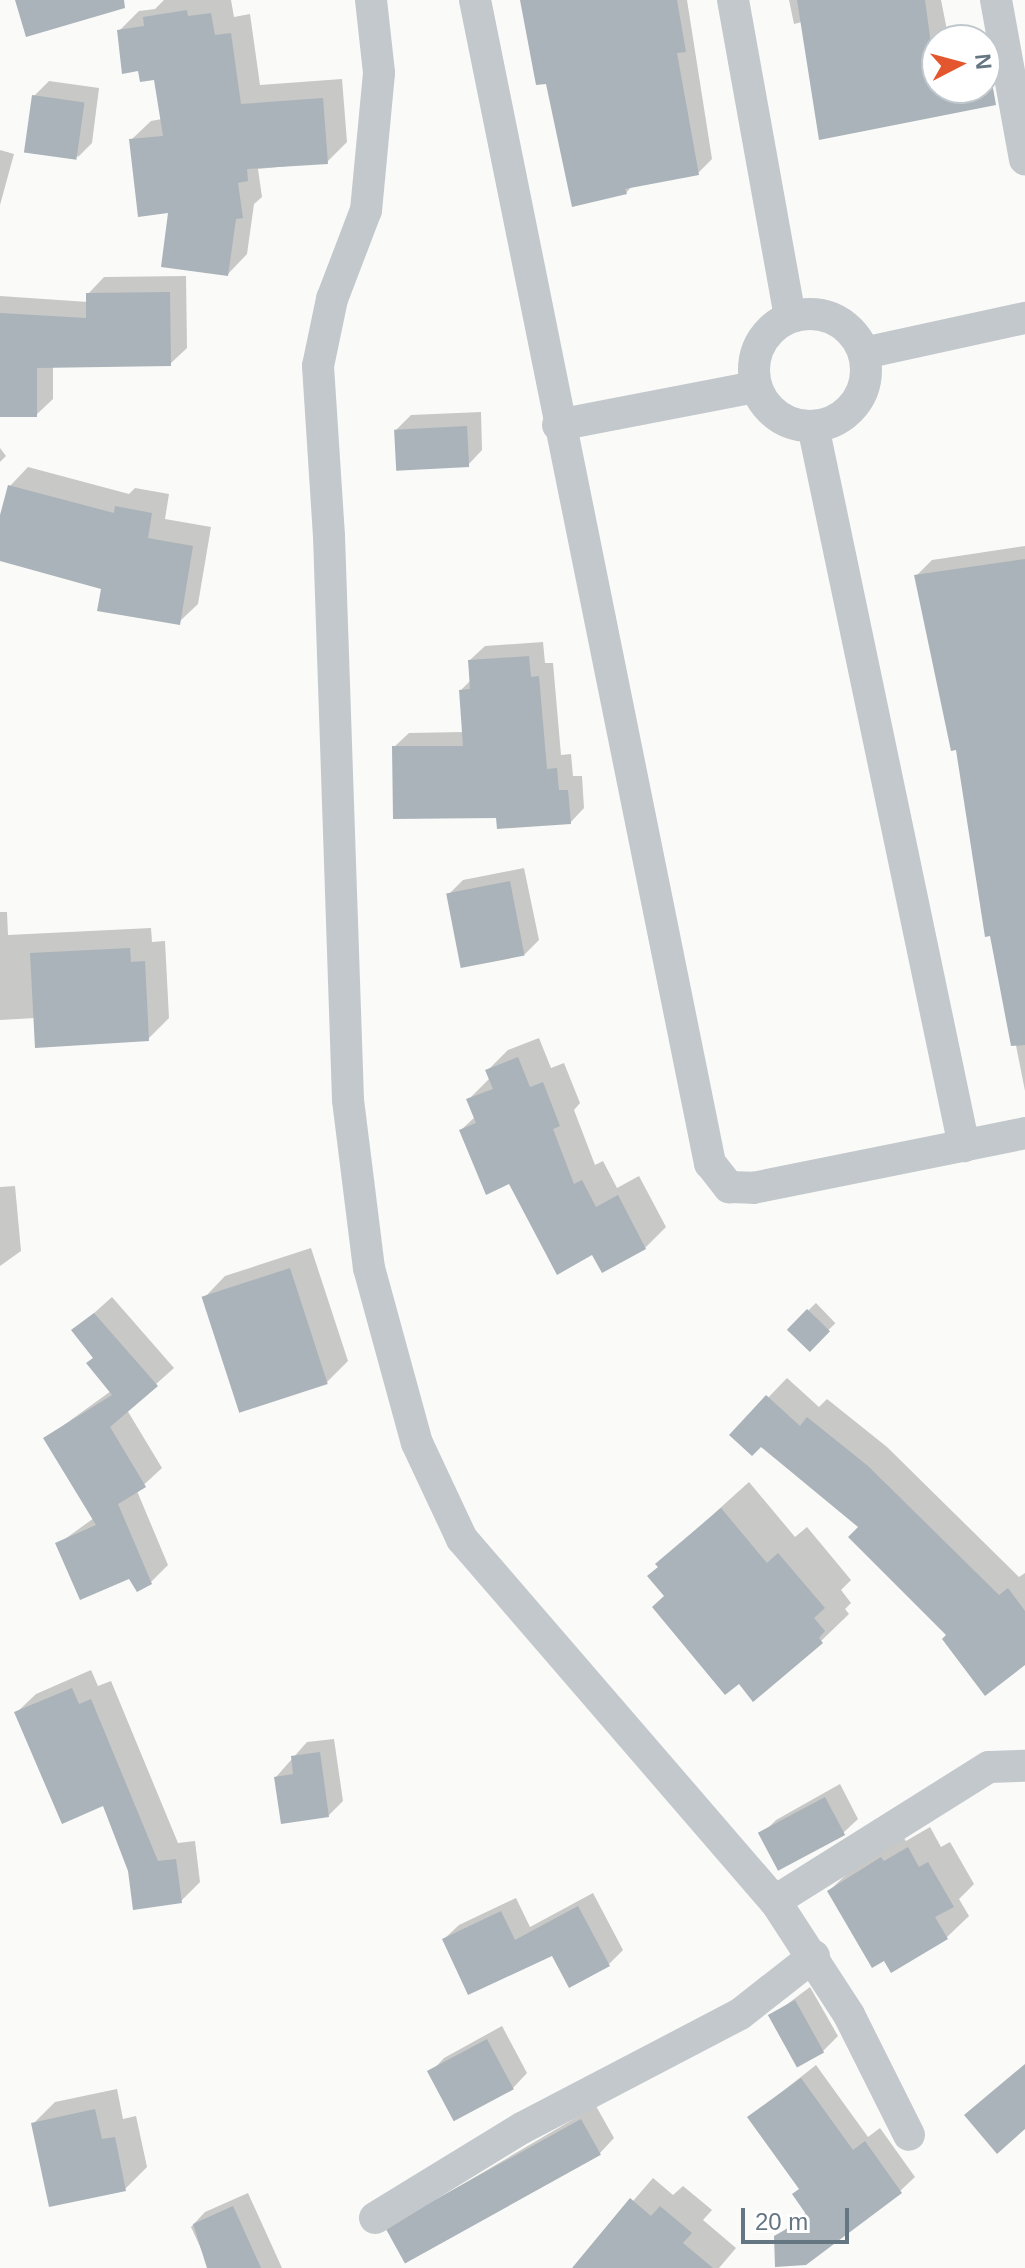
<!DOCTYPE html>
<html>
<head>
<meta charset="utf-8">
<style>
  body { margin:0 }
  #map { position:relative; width:1025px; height:2268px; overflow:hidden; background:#fafaf8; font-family:Helvetica,sans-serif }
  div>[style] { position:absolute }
  .shadow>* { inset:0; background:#0003; transform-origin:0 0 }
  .building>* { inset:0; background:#aab3b9; transform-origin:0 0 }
  .street>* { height:32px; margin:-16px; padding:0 16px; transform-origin:16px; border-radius:16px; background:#c3c8cc }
  .street>.ring { margin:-16px; padding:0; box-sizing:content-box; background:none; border:32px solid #c3c8cc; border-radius:50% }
  span { translate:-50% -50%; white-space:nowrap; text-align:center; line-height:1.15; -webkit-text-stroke:8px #fff; paint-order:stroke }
  .north { position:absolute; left:921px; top:24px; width:80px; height:80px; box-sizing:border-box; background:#fff; border:2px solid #c1c8cd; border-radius:50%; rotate:84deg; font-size:22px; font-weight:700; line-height:32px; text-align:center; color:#657683 }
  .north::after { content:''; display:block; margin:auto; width:28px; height:36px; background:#e4572e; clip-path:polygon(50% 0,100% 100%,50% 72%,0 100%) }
  .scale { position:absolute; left:741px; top:2208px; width:108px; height:36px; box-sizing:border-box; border:4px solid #657683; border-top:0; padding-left:10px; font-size:24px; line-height:28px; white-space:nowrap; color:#657683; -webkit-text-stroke:6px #fff; paint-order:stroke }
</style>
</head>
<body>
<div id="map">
  <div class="shadow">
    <div style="clip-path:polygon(164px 0,231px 0,234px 17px,250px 14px,260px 85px,342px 79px,347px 142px,327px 162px,258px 169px,262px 197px,254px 204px,247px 254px,228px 274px,171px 211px,131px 140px,151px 121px,162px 119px,155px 78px,140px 69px,119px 31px,139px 11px,155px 9px)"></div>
    <div style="clip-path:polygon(525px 0,687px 0,712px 159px,698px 173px,632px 186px,626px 193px,548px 81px)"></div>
    <div style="clip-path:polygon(789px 0,941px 0,949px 40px,937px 40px,937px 88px,969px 88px,956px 109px,802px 22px,794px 24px)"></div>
    <div style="clip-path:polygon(49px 81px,99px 88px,92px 143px,78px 157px,34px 96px)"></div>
    <div style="clip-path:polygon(0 150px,14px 154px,0 205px)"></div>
    <div style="clip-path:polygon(186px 276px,187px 348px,170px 364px,53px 366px,53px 399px,36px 415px,0 415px,0 296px,88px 302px,88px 294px,104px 277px)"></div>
    <div style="clip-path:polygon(481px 412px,482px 450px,468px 465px,396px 430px,411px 415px)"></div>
    <div style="clip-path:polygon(0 448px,6px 456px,0 462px)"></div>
    <div style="clip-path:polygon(28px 467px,129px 494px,135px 488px,169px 494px,165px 519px,211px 527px,198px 604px,179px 622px,103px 588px,0 559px,0 523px,10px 486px)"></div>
    <div style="clip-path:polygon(1025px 546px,1025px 1091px,957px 748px,917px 575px,932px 560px)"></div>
    <div style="clip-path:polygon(543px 642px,545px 663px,553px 663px,561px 755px,571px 754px,573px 776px,582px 776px,584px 808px,570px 823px,498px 816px,394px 747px,409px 733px,464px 732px,461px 690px,471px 680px,470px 660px,485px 646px)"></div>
    <div style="clip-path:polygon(524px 868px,539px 940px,524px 955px,448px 895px,463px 880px)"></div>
    <div style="clip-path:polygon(0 912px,7px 912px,8px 935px,151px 928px,152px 942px,165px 941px,169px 1018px,148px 1039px,36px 1018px,0 1020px)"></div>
    <div style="clip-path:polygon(539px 1038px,551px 1068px,564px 1063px,580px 1103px,574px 1110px,595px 1165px,603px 1161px,617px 1188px,639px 1176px,666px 1227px,645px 1248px,593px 1252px,510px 1181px,461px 1130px,476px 1116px,469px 1099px,490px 1078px,487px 1071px,508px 1050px)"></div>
    <div style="clip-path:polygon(15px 1186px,21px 1251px,0 1266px,0 1187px)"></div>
    <div style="clip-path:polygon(311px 1248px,348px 1361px,327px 1382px,204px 1298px,225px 1276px)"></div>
    <div style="clip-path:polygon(112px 1297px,174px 1368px,127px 1410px,162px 1468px,137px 1491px,168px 1565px,151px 1582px,58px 1544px,94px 1518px,46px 1438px,111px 1391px,95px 1357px,74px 1331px)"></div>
    <div style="left:816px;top:1303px;width:28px;height:37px;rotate:46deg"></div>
    <div style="clip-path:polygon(787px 1378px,819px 1407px,827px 1399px,887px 1447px,1019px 1577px,1025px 1573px,1025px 1662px,949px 1635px,861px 1527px,761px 1444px,732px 1435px)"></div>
    <div style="clip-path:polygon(749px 1482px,795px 1537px,807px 1527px,851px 1580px,841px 1590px,851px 1603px,845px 1609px,849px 1614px,821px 1641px,666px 1595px,658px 1564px)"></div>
    <div style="clip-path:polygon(91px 1670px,98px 1686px,111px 1681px,178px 1843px,195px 1841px,200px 1882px,181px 1901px,130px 1870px,104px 1803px,16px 1713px,36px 1694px)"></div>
    <div style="clip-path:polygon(334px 1739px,343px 1801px,328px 1816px,276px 1777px,307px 1742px)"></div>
    <div style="clip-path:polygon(840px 1784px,858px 1819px,843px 1833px,762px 1834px,776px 1820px)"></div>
    <div style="clip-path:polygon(930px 1827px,941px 1847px,950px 1842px,974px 1884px,959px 1899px,969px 1916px,947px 1937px,892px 1970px,829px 1891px,851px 1870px,903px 1837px,906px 1841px)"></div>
    <div style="clip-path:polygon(593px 1893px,623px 1950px,609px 1964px,444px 1939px,459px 1925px,516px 1898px,530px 1927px)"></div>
    <div style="clip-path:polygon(810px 1987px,838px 2036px,823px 2051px,770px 2017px)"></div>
    <div style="clip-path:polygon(502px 2026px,527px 2073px,513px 2088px,430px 2073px,444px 2058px)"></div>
    <div style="clip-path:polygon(816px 2065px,868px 2137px,880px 2128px,915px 2177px,900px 2191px,776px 2237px,807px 2212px,801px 2188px,750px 2117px)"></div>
    <div style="clip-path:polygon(117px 2089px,123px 2119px,136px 2116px,147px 2167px,125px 2189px,33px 2124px,55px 2102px)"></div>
    <div style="clip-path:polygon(596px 2106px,614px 2138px,600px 2153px,391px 2233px,405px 2218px)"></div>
    <div style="clip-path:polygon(653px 2178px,673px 2195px,683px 2186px,712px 2210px,703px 2220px,736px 2248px,719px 2268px,575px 2268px)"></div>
    <div style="clip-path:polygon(248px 2193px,282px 2268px,210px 2268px,191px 2227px,205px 2212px)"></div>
  </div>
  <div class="building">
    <div style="clip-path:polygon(15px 0,124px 0,125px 8px,26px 37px)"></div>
    <div style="clip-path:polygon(520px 0,677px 0,686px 52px,677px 53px,699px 175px,625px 189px,627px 194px,572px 207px,546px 84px,536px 85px)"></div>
    <div style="clip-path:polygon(797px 0,925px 0,937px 88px,993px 88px,996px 105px,819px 140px)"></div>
    <div style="clip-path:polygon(187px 10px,188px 16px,211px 13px,215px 35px,231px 33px,241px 104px,323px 98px,328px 164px,247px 169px,248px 181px,238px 183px,243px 218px,236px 219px,228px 276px,161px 267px,168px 213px,138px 217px,129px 139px,163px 136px,154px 80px,140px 82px,138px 71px,122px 74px,117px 30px,144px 26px,143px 17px)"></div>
    <div style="left:32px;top:95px;width:53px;height:58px;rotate:8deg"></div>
    <div style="clip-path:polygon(170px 292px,171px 366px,37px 368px,37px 417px,0 417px,0 313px,86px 318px,86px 293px)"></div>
    <div style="left:467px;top:426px;width:41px;height:73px;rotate:87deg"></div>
    <div style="clip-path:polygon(8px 485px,114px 513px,115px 506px,152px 513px,148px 538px,193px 546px,180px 625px,97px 611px,101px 589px,0 561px,0 515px)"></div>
    <div style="clip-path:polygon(1025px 559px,1025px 1045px,1011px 1046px,990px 936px,985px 937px,956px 750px,951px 751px,914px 575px)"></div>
    <div style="clip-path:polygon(529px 656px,531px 677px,539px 676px,547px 769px,557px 768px,559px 790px,568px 790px,571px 824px,497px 829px,496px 818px,393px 819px,392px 746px,463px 746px,459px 690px,470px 689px,468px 660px)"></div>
    <div style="left:510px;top:881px;width:76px;height:65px;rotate:79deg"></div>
    <div style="clip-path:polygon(130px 948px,131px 962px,145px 961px,149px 1041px,35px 1048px,30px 953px)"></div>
    <div style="clip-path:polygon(518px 1057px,530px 1087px,543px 1082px,560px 1126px,553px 1129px,574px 1184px,582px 1180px,596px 1207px,618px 1195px,646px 1249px,602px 1273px,592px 1255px,557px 1275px,509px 1184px,486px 1195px,459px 1130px,476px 1123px,466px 1099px,493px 1089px,485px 1070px)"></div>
    <div style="left:290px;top:1268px;width:122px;height:93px;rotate:72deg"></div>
    <div style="left:807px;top:1309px;width:32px;height:29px;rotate:44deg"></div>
    <div style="clip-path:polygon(94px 1313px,158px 1386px,110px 1427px,146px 1487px,118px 1504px,152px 1584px,137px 1592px,129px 1579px,80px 1600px,55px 1543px,96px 1525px,43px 1438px,112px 1395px,86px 1363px,93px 1358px,71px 1330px)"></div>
    <div style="clip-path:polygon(766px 1395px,800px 1426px,807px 1417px,868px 1466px,999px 1595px,1008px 1588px,1025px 1611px,1025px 1665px,985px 1696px,942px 1639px,946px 1635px,848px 1537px,858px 1527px,761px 1447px,752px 1456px,729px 1435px)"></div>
    <div style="clip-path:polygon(721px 1508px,767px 1563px,778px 1553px,825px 1608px,814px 1618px,825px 1631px,819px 1638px,823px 1643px,753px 1702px,739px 1684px,725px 1695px,652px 1607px,664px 1596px,647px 1576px,658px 1567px,655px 1564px)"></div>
    <div style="clip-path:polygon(72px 1688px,79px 1704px,91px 1699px,158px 1861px,176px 1859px,182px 1903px,133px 1910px,128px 1871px,103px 1806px,62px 1824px,14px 1712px)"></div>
    <div style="clip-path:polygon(320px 1752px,329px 1817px,281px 1824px,274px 1777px,293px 1774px,291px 1756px)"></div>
    <div style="left:825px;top:1797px;width:43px;height:76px;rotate:62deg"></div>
    <div style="clip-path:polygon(908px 1847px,919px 1867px,928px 1862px,954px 1907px,935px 1917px,948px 1939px,891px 1973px,884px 1961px,872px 1968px,827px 1891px,881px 1857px,884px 1861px)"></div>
    <div style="clip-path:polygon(578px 1906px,610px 1966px,569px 1988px,552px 1956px,468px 1995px,442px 1939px,501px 1911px,515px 1940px)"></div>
    <div style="left:795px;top:2000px;width:60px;height:31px;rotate:61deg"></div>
    <div style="left:487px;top:2039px;width:57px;height:68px;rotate:62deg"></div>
    <div style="clip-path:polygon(1025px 2064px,1025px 2129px,997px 2154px,964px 2115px)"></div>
    <div style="clip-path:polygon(801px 2078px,853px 2150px,865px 2141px,902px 2193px,806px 2265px,775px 2267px,774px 2236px,808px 2217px,792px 2194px,799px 2189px,747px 2117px)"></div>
    <div style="clip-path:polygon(95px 2109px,102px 2139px,115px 2137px,126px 2191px,49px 2207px,31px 2123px)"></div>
    <div style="left:581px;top:2119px;width:41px;height:224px;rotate:61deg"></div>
    <div style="clip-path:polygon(630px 2198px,651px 2216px,660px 2206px,692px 2233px,683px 2243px,713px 2268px,572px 2268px)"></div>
    <div style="clip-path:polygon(233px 2206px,261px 2268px,207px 2268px,193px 2224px)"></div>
  </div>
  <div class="street">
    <div style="left:371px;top:0;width:73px;rotate:83.7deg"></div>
    <div style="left:379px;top:73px;width:138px;rotate:95.4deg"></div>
    <div style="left:366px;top:210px;width:95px;rotate:110.9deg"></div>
    <div style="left:332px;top:299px;width:68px;rotate:101.8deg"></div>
    <div style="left:318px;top:366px;width:170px;rotate:86.3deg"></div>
    <div style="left:329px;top:536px;width:564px;rotate:88.07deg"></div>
    <div style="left:348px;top:1100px;width:169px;rotate:82.9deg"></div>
    <div style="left:369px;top:1268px;width:181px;rotate:74.7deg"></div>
    <div style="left:417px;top:1443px;width:106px;rotate:64.9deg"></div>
    <div style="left:462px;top:1539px;width:479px;rotate:49.2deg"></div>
    <div style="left:775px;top:1901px;width:136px;rotate:57deg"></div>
    <div style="left:849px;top:2015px;width:134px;rotate:63.4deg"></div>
    <div style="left:475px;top:0;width:1187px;rotate:78.58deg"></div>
    <div style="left:710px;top:1163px;width:31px;rotate:52deg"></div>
    <div style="left:729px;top:1187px;width:24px;rotate:2deg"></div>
    <div style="left:753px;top:1188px;width:278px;rotate:-11.4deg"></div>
    <div style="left:733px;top:0;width:321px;rotate:79.8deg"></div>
    <div style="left:996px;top:0;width:162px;rotate:79.7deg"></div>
    <div class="ring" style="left:754px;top:314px;width:80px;height:80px"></div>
    <div style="left:864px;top:353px;width:165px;rotate:-12.3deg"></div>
    <div style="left:558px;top:425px;width:202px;rotate:-10.9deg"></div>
    <div style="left:813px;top:426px;width:736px;rotate:78.16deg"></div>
    <div style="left:775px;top:1901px;width:252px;rotate:-32.1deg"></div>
    <div style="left:989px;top:1767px;width:36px;rotate:-2deg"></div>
    <div style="left:375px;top:2218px;width:172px;rotate:-31.5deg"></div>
    <div style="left:522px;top:2128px;width:246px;rotate:-27.6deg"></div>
    <div style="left:740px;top:2014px;width:94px;rotate:-38.1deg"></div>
  </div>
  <div class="north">N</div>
  <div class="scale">20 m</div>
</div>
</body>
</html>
